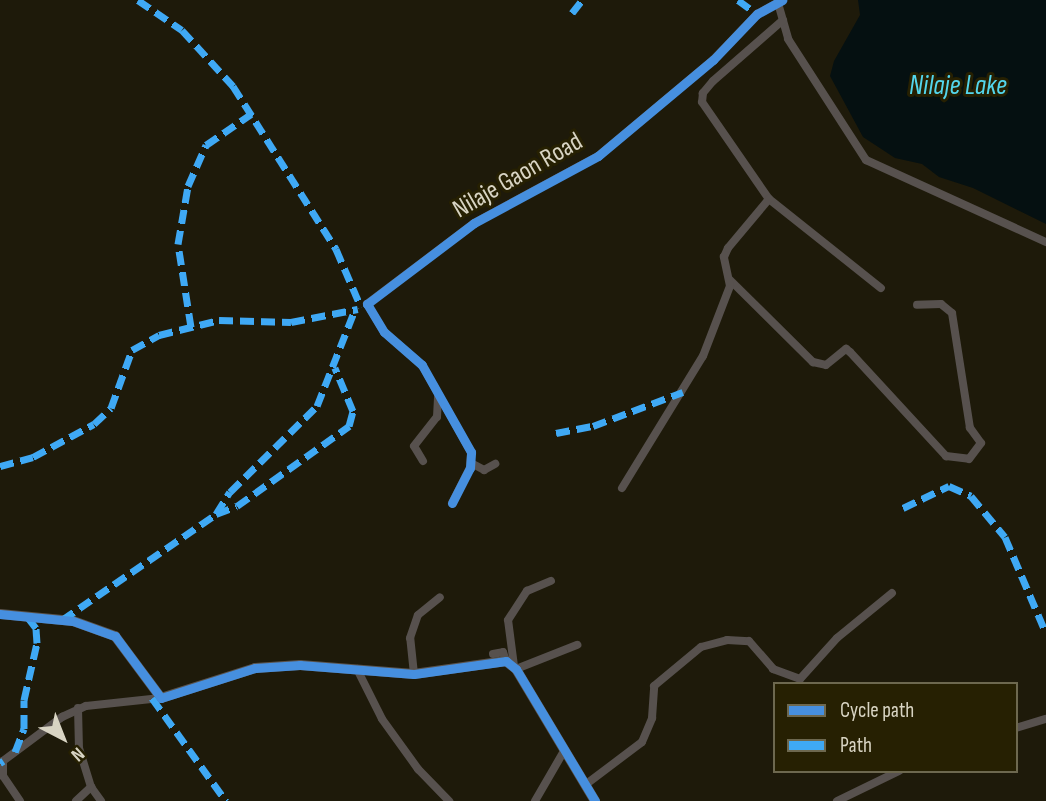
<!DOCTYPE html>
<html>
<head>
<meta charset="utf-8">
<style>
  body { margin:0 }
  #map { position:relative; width:1046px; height:801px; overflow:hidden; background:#1e1a0a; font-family:"Sofia Sans Condensed",sans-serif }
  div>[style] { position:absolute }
  .water>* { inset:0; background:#051011 }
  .street>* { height:8px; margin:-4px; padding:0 4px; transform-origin:4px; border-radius:4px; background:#57514e }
  .secondary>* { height:10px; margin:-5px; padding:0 5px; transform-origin:5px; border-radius:5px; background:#5a534d }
  .quiet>* { height:7px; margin-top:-3.5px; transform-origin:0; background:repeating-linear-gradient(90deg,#3fa9f5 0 14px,transparent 0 21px) }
  .cycleway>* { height:9px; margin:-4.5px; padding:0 4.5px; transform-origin:4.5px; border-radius:4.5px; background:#468fdf }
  span { translate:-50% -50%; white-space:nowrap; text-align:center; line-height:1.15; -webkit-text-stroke:6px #262002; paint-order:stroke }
  .street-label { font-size:26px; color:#d8d4c3 }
  .water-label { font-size:28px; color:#53d6ec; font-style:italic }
  .legend { position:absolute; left:773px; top:682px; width:245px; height:91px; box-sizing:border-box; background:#262002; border:2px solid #6d684f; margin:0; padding:9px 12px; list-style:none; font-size:21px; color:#d8d4c3 }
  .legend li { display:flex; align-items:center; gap:14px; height:35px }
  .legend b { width:35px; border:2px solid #6d684f }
  .north { position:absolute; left:28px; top:703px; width:70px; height:70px; -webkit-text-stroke:5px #262002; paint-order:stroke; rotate:138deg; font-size:19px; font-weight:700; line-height:28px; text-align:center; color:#d8d4c3 }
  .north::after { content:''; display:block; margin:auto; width:24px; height:32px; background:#d8d4c3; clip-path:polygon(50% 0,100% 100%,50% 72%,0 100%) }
</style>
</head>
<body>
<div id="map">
  <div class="water">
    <div style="clip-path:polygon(858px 0,1046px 0,1046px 224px,973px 188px,939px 177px,922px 164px,895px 158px,863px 137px,830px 76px,834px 61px,860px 15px)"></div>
  </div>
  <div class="street">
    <div style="left:778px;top:3px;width:37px;rotate:74deg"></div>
    <div style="left:788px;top:39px;width:144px;rotate:57.2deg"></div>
    <div style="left:866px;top:160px;width:198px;rotate:24.5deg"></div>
    <div style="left:783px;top:20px;width:93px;rotate:138.9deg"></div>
    <div style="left:713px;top:81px;width:16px;rotate:130deg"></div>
    <div style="left:703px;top:93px;width:9px;rotate:96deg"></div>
    <div style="left:702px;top:102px;width:118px;rotate:55.4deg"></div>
    <div style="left:769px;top:199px;width:143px;rotate:38.5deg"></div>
    <div style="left:730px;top:280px;width:117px;rotate:44.7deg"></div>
    <div style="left:813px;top:362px;width:13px;rotate:13deg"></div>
    <div style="left:826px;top:365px;width:26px;rotate:-39deg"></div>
    <div style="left:846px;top:349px;width:5px;rotate:37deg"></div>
    <div style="left:850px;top:352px;width:142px;rotate:47.3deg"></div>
    <div style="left:946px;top:456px;width:23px;rotate:7deg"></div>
    <div style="left:969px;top:459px;width:20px;rotate:-53deg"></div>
    <div style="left:981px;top:443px;width:19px;rotate:-126deg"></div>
    <div style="left:970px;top:428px;width:116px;rotate:-98.9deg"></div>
    <div style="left:952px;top:313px;width:14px;rotate:-141deg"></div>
    <div style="left:941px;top:304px;width:24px;rotate:178deg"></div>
    <div style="left:423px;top:461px;width:17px;rotate:-121deg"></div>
    <div style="left:414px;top:446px;width:37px;rotate:-52deg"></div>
    <div style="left:437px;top:417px;width:20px;rotate:-87deg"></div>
    <div style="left:471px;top:463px;width:15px;rotate:28deg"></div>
    <div style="left:484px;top:470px;width:13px;rotate:-29deg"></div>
    <div style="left:622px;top:488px;width:155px;rotate:-58.5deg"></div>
    <div style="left:703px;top:356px;width:75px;rotate:-68.9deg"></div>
    <div style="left:730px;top:286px;width:30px;rotate:-102deg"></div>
    <div style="left:724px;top:257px;width:10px;rotate:-66deg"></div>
    <div style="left:728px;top:248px;width:64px;rotate:-50.1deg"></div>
    <div style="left:452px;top:503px;width:39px;rotate:-63deg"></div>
    <div style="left:470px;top:468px;width:16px;rotate:-86deg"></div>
    <div style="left:471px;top:452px;width:100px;rotate:-119.4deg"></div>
    <div style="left:422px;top:365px;width:50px;rotate:-139deg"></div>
    <div style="left:384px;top:332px;width:33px;rotate:-121deg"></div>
    <div style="left:367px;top:304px;width:134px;rotate:-37.1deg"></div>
    <div style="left:474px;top:223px;width:141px;rotate:-28.4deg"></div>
    <div style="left:598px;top:156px;width:150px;rotate:-39.9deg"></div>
    <div style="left:713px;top:60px;width:64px;rotate:-46.3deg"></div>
    <div style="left:757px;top:14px;width:29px;rotate:-29deg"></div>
    <div style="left:493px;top:654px;width:10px;rotate:-11deg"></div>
    <div style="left:503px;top:652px;width:9px;rotate:72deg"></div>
    <div style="left:514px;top:666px;width:46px;rotate:-97.4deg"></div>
    <div style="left:508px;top:620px;width:35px;rotate:-57deg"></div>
    <div style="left:527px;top:591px;width:26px;rotate:-23deg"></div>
    <div style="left:357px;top:669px;width:56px;rotate:63.4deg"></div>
    <div style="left:382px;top:719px;width:62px;rotate:54.2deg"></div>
    <div style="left:418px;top:769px;width:45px;rotate:45.9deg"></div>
    <div style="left:516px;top:669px;width:66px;rotate:-21.5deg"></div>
    <div style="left:414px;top:674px;width:36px;rotate:-96deg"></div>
    <div style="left:410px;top:638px;width:24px;rotate:-71deg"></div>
    <div style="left:418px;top:615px;width:28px;rotate:-39deg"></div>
    <div style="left:78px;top:708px;width:40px;rotate:88.6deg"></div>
    <div style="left:79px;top:748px;width:41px;rotate:72.9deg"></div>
    <div style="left:91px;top:787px;width:17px;rotate:54deg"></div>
    <div style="left:1016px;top:728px;width:31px;rotate:-17deg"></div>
    <div style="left:585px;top:785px;width:71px;rotate:-37deg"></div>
    <div style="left:642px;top:742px;width:26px;rotate:-67deg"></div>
    <div style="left:652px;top:718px;width:32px;rotate:-86deg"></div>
    <div style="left:654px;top:686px;width:61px;rotate:-39.7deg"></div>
    <div style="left:701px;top:647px;width:27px;rotate:-15deg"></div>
    <div style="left:727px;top:640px;width:22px;rotate:3deg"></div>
    <div style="left:749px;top:641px;width:37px;rotate:49deg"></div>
    <div style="left:773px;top:669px;width:29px;rotate:20deg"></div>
    <div style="left:800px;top:679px;width:55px;rotate:-47.9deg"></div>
    <div style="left:837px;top:638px;width:71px;rotate:-39.3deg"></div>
    <div style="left:20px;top:801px;width:30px;rotate:-124deg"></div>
    <div style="left:3px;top:776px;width:15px;rotate:-90deg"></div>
    <div style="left:3px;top:761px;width:74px;rotate:-36.7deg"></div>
    <div style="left:62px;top:717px;width:26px;rotate:-25deg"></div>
    <div style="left:86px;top:706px;width:75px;rotate:-6.1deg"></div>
    <div style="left:76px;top:801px;width:21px;rotate:-43deg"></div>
    <div style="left:535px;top:801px;width:58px;rotate:-59.9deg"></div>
    <div style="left:837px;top:801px;width:69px;rotate:-25.8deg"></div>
  </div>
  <div class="secondary">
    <div style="left:0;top:614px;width:73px;rotate:5.5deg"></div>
    <div style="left:73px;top:621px;width:45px;rotate:19.7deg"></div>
    <div style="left:115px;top:636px;width:77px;rotate:53.4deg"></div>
    <div style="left:161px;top:698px;width:99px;rotate:-17.7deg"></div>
    <div style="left:255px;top:668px;width:45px;rotate:-3.8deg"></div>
    <div style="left:300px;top:665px;width:114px;rotate:4.5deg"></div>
    <div style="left:414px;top:674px;width:93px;rotate:-8deg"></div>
    <div style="left:506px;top:661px;width:13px;rotate:39deg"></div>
    <div style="left:516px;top:669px;width:154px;rotate:59.1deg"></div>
  </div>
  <div class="quiet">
    <div style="left:138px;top:0;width:53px;rotate:34.3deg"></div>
    <div style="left:182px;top:30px;width:76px;rotate:47.7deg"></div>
    <div style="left:233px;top:86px;width:193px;rotate:57.7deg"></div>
    <div style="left:336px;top:249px;width:63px;rotate:66.7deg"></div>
    <div style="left:738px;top:0;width:24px;rotate:36deg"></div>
    <div style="left:572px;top:13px;width:16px;rotate:-52deg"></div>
    <div style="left:191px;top:327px;width:84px;rotate:-98.9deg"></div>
    <div style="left:178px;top:244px;width:59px;rotate:-80.2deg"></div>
    <div style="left:188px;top:186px;width:45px;rotate:-66.3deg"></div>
    <div style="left:206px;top:145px;width:55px;rotate:-34.6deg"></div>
    <div style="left:556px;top:433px;width:38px;rotate:-11deg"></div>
    <div style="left:593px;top:426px;width:96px;rotate:-20.7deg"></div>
    <div style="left:0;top:466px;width:34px;rotate:-15deg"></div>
    <div style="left:33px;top:457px;width:69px;rotate:-28.4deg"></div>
    <div style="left:94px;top:424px;width:23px;rotate:-43deg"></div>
    <div style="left:111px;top:408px;width:62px;rotate:-70.1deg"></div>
    <div style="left:132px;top:350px;width:31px;rotate:-29deg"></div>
    <div style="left:159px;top:335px;width:62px;rotate:-14deg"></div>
    <div style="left:219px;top:320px;width:72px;rotate:1.6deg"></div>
    <div style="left:291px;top:322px;width:68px;rotate:-11deg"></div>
    <div style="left:903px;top:508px;width:51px;rotate:-25.6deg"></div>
    <div style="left:949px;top:486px;width:24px;rotate:24deg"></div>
    <div style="left:971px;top:496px;width:53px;rotate:50.3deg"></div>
    <div style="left:1005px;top:537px;width:104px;rotate:66.9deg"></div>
    <div style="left:216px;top:514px;width:22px;rotate:-21deg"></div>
    <div style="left:237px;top:506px;width:138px;rotate:-35.5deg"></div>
    <div style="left:349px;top:426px;width:16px;rotate:-75deg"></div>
    <div style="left:353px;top:411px;width:47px;rotate:-112.7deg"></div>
    <div style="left:62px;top:620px;width:187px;rotate:-34.5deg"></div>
    <div style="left:216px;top:514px;width:26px;rotate:-58deg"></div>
    <div style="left:230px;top:492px;width:122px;rotate:-44.7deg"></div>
    <div style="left:317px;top:406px;width:101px;rotate:-68.5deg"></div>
    <div style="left:152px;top:698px;width:127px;rotate:54.3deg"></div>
    <div style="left:15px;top:752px;width:25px;rotate:-69deg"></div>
    <div style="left:24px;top:729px;width:29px;rotate:-90deg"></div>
    <div style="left:24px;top:700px;width:58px;rotate:-77.2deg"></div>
    <div style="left:37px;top:643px;width:15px;rotate:-94deg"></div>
    <div style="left:36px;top:628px;width:15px;rotate:-127deg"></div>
    <div style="left:0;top:763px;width:4px;rotate:-34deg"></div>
  </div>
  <div class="cycleway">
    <div style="left:452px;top:503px;width:39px;rotate:-63deg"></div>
    <div style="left:470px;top:468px;width:16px;rotate:-86deg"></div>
    <div style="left:471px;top:452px;width:100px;rotate:-119.4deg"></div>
    <div style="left:422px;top:365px;width:50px;rotate:-139deg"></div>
    <div style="left:384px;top:332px;width:33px;rotate:-121deg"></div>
    <div style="left:367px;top:304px;width:134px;rotate:-37.1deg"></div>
    <div style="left:474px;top:223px;width:141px;rotate:-28.4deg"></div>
    <div style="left:598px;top:156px;width:150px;rotate:-39.9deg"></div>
    <div style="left:713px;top:60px;width:64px;rotate:-46.3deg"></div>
    <div style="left:757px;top:14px;width:29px;rotate:-29deg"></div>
    <div style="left:0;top:614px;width:73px;rotate:5.5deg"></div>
    <div style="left:73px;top:621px;width:45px;rotate:19.7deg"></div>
    <div style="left:115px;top:636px;width:77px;rotate:53.4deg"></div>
    <div style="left:161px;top:698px;width:99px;rotate:-17.7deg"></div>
    <div style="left:255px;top:668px;width:45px;rotate:-3.8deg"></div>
    <div style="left:300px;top:665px;width:114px;rotate:4.5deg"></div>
    <div style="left:414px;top:674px;width:93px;rotate:-8deg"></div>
    <div style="left:506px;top:661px;width:13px;rotate:39deg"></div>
    <div style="left:516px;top:669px;width:154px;rotate:59.1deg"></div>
  </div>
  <div class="street-label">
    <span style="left:518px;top:176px;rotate:-30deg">Nilaje Gaon Road</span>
  </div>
  <div class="water-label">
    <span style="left:958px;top:86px">Nilaje Lake</span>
  </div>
  <ul class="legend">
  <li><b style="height:9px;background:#468fdf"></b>Cycle path</li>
  <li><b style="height:9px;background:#3fa9f5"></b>Path</li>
  </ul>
  <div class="north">N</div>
</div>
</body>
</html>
